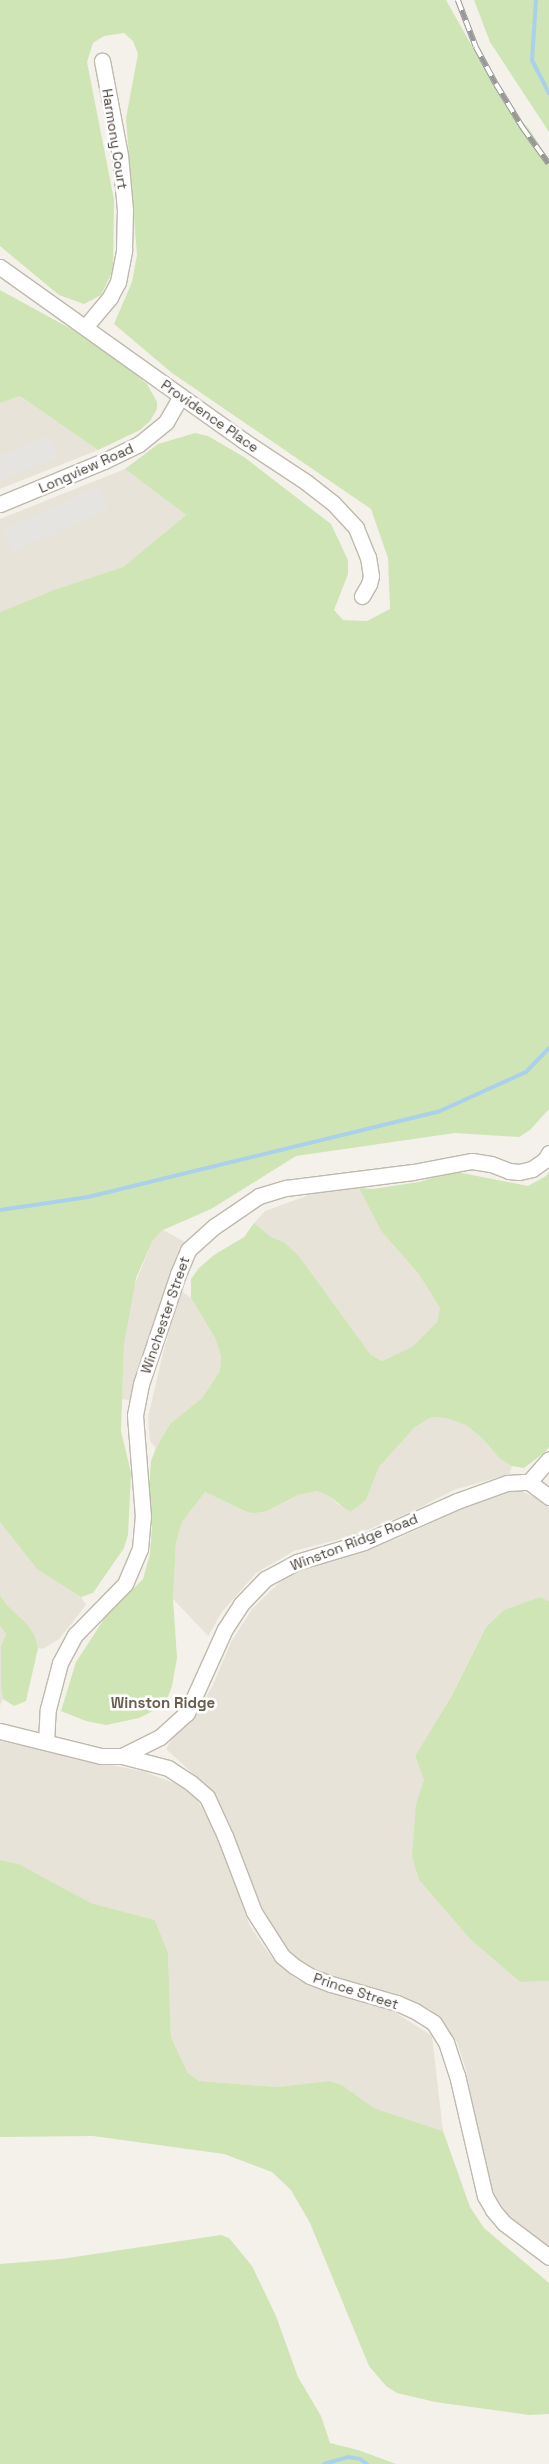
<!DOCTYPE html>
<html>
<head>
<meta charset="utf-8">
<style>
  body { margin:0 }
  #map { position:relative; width:549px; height:2464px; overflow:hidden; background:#f4f1ea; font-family:"Space Grotesk",sans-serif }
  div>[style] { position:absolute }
  .residential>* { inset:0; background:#e7e3d8 }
  .green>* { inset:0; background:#cfe5b5 }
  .parking>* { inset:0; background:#e5e4e1; transform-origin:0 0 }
  .stream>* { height:4px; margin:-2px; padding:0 2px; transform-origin:2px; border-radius:2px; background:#aad0ec }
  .roads { filter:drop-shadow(1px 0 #bfb9ad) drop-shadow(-1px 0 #bfb9ad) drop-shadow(0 1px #bfb9ad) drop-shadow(0 -1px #bfb9ad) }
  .minor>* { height:15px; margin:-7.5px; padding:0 7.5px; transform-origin:7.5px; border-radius:7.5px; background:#fff }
  .rail>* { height:5.5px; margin-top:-2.75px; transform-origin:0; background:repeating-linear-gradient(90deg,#fff 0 11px,#989898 0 22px); box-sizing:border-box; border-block:1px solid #989898 }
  span { translate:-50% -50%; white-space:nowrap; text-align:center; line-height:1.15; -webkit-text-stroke:5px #fff; paint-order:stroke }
  .street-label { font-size:14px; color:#474138 }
  .neighbourhood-label { font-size:15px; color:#695f50; font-weight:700 }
</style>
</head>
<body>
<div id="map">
  <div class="residential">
    <div style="clip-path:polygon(20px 396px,98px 450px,0 489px,0 403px)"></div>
    <div style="clip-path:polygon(125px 469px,186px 515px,123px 567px,54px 590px,0 612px,0 519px)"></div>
    <div style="clip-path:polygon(359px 1188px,381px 1231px,418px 1273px,440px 1308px,437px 1322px,412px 1347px,382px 1361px,371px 1355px,299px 1256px,284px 1242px,271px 1237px,254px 1223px,265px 1211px,312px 1194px)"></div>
    <div style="clip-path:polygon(163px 1230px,185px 1242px,165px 1288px,147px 1342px,134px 1401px,122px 1399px,124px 1344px,132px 1291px,153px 1240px)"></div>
    <div style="clip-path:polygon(181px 1291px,191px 1298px,215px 1338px,221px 1356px,220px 1371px,202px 1398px,170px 1424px,156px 1448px,150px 1441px,148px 1417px,164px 1349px)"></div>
    <div style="clip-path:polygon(432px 1417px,446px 1418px,466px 1425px,482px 1438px,500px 1459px,512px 1466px,509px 1474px,454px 1490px,409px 1513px,352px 1536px,294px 1551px,256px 1573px,222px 1612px,208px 1636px,173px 1599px,176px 1543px,182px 1522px,205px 1492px,247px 1512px,267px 1511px,298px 1495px,317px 1491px,329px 1496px,339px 1505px,366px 1500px,379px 1467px,415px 1427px)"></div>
    <div style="clip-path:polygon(516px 1489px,539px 1499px,549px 1507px,549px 1601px,540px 1597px,504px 1610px,486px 1627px,451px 1697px,415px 1756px,424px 1780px,416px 1804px,419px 1880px,471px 1940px,520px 1982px,549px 1981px,549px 2250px,503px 2214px,490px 2193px,473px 2117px,467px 2073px,457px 2042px,431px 2010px,401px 1995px,340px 1979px,309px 1967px,290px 1953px,274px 1934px,221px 1812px,201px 1781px,166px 1749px,175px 1733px,194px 1717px,213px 1685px,231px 1642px,252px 1609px,281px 1581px,318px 1563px,354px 1554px,399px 1538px,485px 1498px)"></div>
    <div style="clip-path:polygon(0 1522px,37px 1569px,81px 1597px,86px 1605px,59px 1639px,43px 1649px,38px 1648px,35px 1636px,27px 1624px,7px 1605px,0 1595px)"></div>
    <div style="clip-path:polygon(0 1626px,6px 1634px,1px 1646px,1px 1686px,3px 1699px,0 1706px)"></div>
    <div style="clip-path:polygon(0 1741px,145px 1772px,179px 1785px,197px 1799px,219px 1839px,250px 1926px,272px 1958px,296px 1979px,393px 2011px,432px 2036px,443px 2131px,374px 2108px,342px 2085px,329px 2081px,277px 2087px,199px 2081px,188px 2073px,171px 2037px,168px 1953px,155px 1920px,91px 1903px,19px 1864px,0 1860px)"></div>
  </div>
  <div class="green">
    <div style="clip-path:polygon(0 0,446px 0,504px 103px,529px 129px,549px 160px,549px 1109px,530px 1130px,519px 1137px,455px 1133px,296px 1156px,211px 1209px,163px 1230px,153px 1240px,136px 1278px,124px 1344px,121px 1431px,131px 1473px,128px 1535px,124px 1548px,93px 1593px,81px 1597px,37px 1569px,0 1522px,0 612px,54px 590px,123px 567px,186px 515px,125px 469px,158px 444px,195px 433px,208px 436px,244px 457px,331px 524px,348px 560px,348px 574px,334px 610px,343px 620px,367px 621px,390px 609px,388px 558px,371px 509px,172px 373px,114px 324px,132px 282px,137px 255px,126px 118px,138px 54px,133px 41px,124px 33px,104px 36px,93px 43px,87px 62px,114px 200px,113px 270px,101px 295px,84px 304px,59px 295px,0 246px)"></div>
    <div style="clip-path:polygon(474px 0,549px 0,549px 132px,490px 42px)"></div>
    <div style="clip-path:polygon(0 290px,104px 347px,147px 384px,157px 402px,157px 409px,150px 421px,140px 430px,98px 450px,20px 396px,0 403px)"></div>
    <div style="clip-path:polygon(549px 1172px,549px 1447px,546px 1451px,524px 1468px,512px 1466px,500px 1459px,482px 1438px,466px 1425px,446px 1418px,432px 1417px,415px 1427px,379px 1467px,366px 1500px,350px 1512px,329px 1496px,317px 1491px,298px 1495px,267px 1511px,254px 1513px,247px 1512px,205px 1492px,182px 1522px,176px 1543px,173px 1599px,177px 1658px,172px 1686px,167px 1699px,157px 1709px,139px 1718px,106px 1725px,86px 1721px,61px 1711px,76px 1662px,106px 1616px,143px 1579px,150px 1554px,152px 1527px,149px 1487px,151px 1461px,156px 1448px,170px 1424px,202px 1398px,220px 1371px,221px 1356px,215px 1338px,191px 1298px,191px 1279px,199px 1268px,214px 1255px,244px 1237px,254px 1223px,271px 1237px,284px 1242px,299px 1256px,371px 1355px,382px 1361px,412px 1347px,437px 1322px,440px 1308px,418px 1273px,381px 1231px,359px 1188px,373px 1189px,419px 1182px,449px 1173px,462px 1173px,528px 1186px,546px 1176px)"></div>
    <div style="clip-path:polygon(0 1595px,7px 1605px,27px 1624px,35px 1636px,38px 1648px,26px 1701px,14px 1706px,3px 1699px,1px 1686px,1px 1646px,6px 1634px,0 1626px)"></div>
    <div style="clip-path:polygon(540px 1597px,549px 1601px,549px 1981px,520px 1982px,471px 1940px,419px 1880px,412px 1856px,416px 1804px,424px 1780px,415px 1756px,451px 1697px,486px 1627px,504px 1610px)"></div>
    <div style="clip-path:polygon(0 1860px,19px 1864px,91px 1903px,155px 1920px,168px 1953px,171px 2037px,188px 2073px,199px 2081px,277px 2087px,329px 2081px,342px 2085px,374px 2108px,443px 2131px,470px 2207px,484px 2228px,549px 2283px,549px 2414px,529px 2415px,435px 2402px,397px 2393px,386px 2386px,369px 2366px,310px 2223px,291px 2190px,272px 2172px,224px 2154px,93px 2136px,0 2137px)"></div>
    <div style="clip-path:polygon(221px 2235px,229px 2238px,252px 2266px,276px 2316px,298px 2377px,321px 2416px,330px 2443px,358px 2450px,396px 2464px,0 2464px,0 2264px,61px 2259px)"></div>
  </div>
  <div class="parking">
    <div style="clip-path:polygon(48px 436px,57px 457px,0 480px,0 455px)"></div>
    <div style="left:98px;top:487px;width:24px;height:105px;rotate:66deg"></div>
  </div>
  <div class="stream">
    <div style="left:536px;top:0;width:60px;rotate:93.8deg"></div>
    <div style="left:532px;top:60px;width:37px;rotate:63deg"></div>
    <div style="left:0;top:1210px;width:89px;rotate:-8.4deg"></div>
    <div style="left:88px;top:1197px;width:362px;rotate:-13.7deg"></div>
    <div style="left:440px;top:1111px;width:94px;rotate:-24.4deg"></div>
    <div style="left:526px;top:1072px;width:33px;rotate:-46deg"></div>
    <div style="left:324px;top:2464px;width:25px;rotate:-16deg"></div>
    <div style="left:348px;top:2457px;width:12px;rotate:9deg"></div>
    <div style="left:360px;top:2459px;width:9px;rotate:36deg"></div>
  </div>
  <div class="roads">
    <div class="minor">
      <div style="left:0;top:267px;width:300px;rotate:35.5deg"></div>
      <div style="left:244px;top:441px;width:74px;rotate:33.5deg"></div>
      <div style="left:306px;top:482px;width:34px;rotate:38deg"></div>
      <div style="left:333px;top:503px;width:34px;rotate:47deg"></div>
      <div style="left:356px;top:528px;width:31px;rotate:68deg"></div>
      <div style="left:368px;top:557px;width:19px;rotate:81deg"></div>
      <div style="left:371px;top:576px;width:8px;rotate:104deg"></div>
      <div style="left:369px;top:584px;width:14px;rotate:120deg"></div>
      <div style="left:86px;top:326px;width:38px;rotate:-50deg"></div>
      <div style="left:110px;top:297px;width:17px;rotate:-62deg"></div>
      <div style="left:118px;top:282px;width:33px;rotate:-79deg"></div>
      <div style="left:124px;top:250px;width:40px;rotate:-88.6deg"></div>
      <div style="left:125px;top:210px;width:55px;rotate:-95.2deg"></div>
      <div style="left:120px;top:155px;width:96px;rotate:-100.8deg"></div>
      <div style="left:0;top:504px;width:113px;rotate:-22.5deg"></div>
      <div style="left:104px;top:461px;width:39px;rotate:-26deg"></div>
      <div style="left:139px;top:444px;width:35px;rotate:-39deg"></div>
      <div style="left:166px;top:422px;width:30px;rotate:-60deg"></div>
      <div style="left:529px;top:1482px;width:30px;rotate:-49deg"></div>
      <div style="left:529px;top:1482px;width:25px;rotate:37deg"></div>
      <div style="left:0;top:1731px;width:104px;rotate:13.9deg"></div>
      <div style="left:101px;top:1756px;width:21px"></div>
      <div style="left:122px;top:1756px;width:42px;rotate:-26.6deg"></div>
      <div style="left:160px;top:1737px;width:36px;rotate:-42deg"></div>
      <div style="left:187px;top:1713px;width:92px;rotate:-65.7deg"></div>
      <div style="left:225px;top:1629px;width:30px;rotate:-57deg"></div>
      <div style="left:241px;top:1604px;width:35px;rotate:-46deg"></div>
      <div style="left:265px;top:1579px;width:36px;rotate:-28deg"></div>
      <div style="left:297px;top:1562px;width:70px;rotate:-16.6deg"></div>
      <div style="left:364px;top:1542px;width:102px;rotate:-23.8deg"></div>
      <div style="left:457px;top:1501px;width:53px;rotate:-19.8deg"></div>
      <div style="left:507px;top:1483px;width:22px;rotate:-3deg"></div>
      <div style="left:46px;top:1742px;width:33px;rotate:-87deg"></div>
      <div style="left:48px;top:1709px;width:48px;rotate:-75.4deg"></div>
      <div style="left:60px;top:1663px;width:32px;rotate:-62deg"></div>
      <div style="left:75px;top:1635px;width:71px;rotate:-45.6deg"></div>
      <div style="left:125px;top:1584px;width:38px;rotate:-67deg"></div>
      <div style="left:140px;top:1549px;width:32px;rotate:-85deg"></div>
      <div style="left:143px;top:1517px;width:102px;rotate:-94.5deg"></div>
      <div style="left:135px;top:1415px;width:32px;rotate:-79deg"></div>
      <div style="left:141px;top:1384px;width:116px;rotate:-71.4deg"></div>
      <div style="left:178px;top:1274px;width:26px;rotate:-67deg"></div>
      <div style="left:188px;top:1250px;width:36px;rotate:-42deg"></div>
      <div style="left:215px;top:1226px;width:53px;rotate:-34.3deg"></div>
      <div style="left:259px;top:1196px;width:28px;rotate:-17deg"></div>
      <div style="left:286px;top:1188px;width:128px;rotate:-7.2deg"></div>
      <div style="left:413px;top:1172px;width:60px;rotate:-10.6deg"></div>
      <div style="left:472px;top:1161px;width:19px;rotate:9deg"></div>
      <div style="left:491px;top:1164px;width:19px;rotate:21deg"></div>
      <div style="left:509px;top:1171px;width:10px;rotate:6deg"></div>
      <div style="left:519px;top:1172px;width:13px;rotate:-13deg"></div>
      <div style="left:532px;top:1169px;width:16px;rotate:-35deg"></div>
      <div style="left:545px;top:1160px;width:8px;rotate:-60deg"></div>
      <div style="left:122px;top:1756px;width:48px;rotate:14.6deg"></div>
      <div style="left:168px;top:1768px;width:27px;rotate:33deg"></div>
      <div style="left:191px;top:1783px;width:21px;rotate:41deg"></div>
      <div style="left:207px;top:1797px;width:43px;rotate:65.2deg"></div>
      <div style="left:225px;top:1836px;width:81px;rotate:69.1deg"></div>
      <div style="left:254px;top:1912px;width:52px;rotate:57.5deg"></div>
      <div style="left:282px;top:1956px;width:16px;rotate:40deg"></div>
      <div style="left:294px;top:1966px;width:19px;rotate:32deg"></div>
      <div style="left:310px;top:1976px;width:22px;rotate:21deg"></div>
      <div style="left:331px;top:1984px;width:69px;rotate:16.1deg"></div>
      <div style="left:397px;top:2003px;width:20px;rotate:24deg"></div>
      <div style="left:415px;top:2011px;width:22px;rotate:32deg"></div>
      <div style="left:434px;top:2023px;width:22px;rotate:58deg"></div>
      <div style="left:446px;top:2042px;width:35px;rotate:72deg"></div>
      <div style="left:457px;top:2075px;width:124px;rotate:77deg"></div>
      <div style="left:485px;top:2196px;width:16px;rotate:60deg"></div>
      <div style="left:493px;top:2210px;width:17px;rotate:50deg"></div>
      <div style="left:504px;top:2223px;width:56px;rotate:37.1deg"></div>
    </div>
  </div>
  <div class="rail">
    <div style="left:458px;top:0;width:50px;rotate:69deg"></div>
    <div style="left:476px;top:47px;width:42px;rotate:61.6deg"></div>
    <div style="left:496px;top:84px;width:52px;rotate:58.5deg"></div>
    <div style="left:523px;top:128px;width:44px;rotate:54.2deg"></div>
  </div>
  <div class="street-label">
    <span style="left:115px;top:139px;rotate:81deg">Harmony Court</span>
    <span style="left:210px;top:416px;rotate:35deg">Providence Place</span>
    <span style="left:86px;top:468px;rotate:-24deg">Longview Road</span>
    <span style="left:165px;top:1315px;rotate:-71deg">Winchester Street</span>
    <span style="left:354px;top:1542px;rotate:-21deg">Winston Ridge Road</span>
    <span style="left:356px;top:1991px;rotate:18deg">Prince Street</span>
  </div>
  <div class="neighbourhood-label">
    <span style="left:163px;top:1703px">Winston Ridge</span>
  </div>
</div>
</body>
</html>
